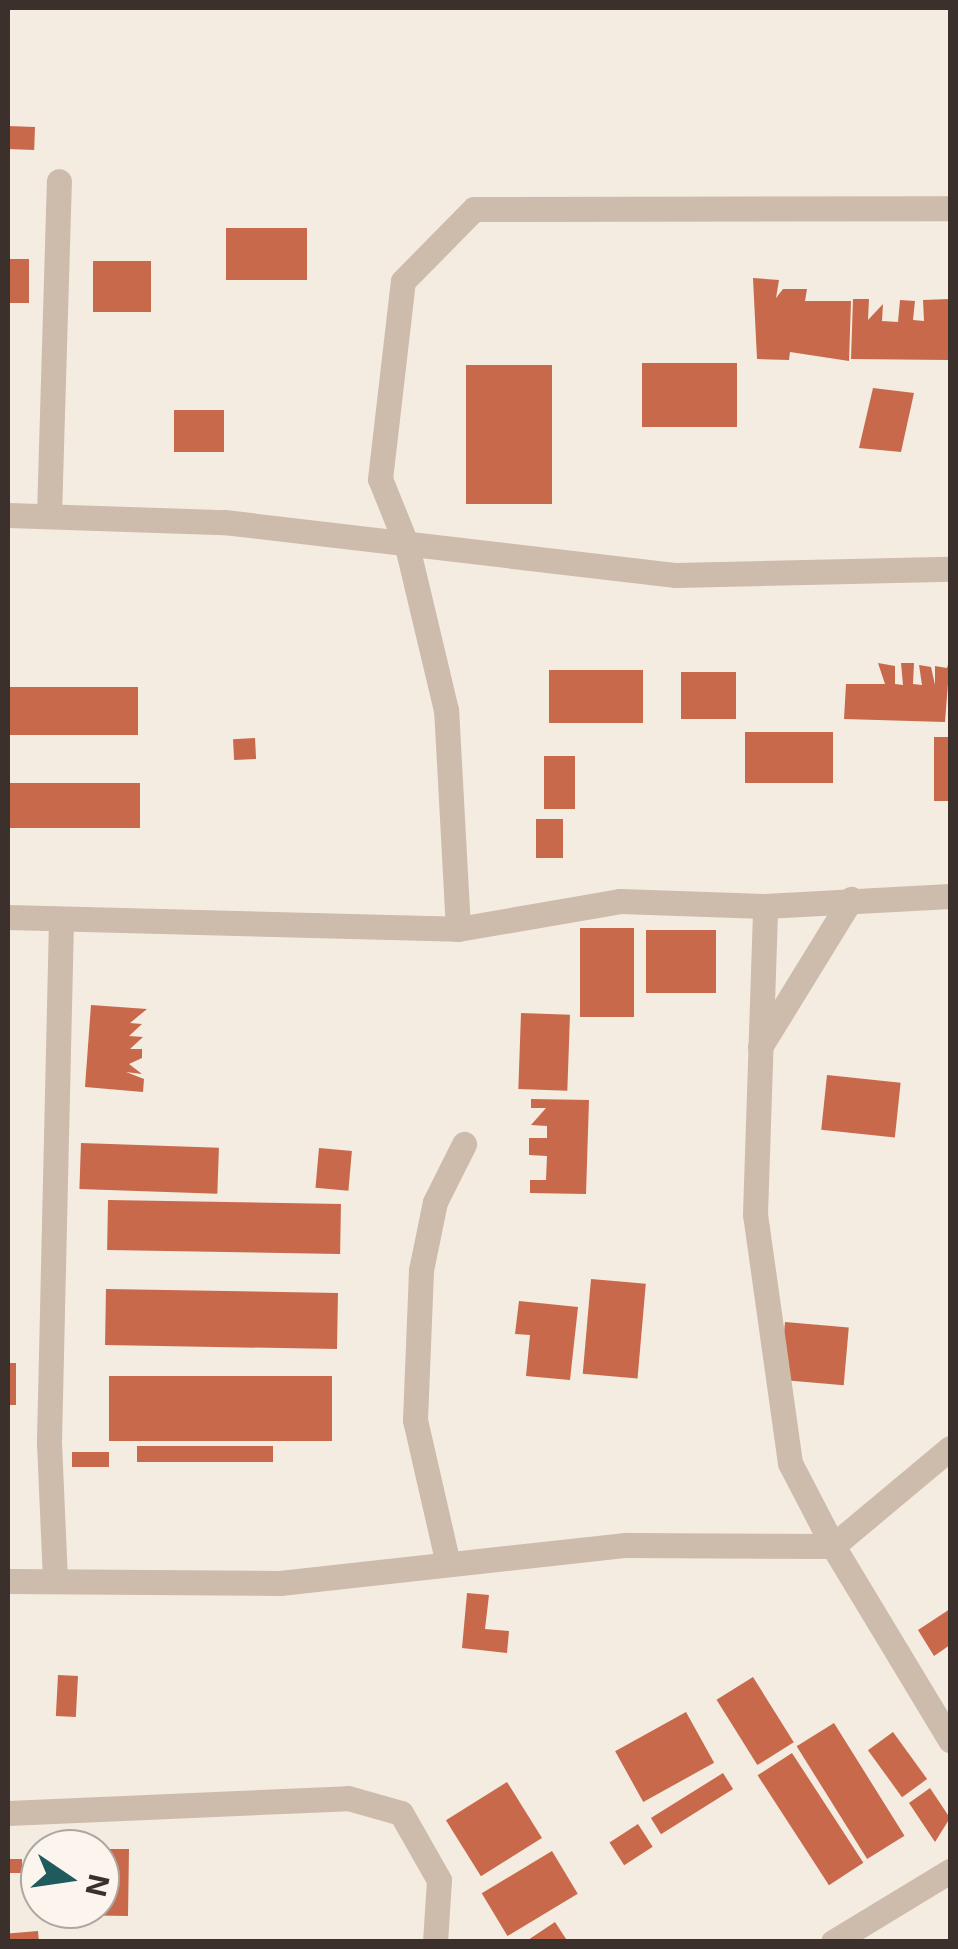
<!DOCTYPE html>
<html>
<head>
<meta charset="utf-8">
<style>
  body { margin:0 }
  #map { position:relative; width:958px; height:1949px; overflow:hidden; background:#f4ebe1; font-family:Inter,sans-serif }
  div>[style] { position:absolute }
  .building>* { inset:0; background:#c8694b; transform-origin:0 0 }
  .street>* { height:25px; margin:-12.5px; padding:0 12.5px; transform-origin:12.5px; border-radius:12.5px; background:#cdbbac }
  span { translate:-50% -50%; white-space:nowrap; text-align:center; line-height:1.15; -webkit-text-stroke:10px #fbf5ee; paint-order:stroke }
  .frame { position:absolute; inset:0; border:10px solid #3b302b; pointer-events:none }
  .north { position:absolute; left:20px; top:1829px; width:100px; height:100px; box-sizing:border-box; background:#fbf5ee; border:2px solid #aea6a0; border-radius:50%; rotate:103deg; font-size:28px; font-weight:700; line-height:40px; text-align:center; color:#3b302b }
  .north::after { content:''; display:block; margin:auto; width:35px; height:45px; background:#1f5a5e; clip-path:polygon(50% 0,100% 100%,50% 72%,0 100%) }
</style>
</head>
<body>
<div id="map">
  <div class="building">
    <div style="left:8px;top:126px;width:27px;height:23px;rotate:2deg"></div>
    <div style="left:226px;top:228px;width:81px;height:52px"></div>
    <div style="left:8px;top:259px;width:21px;height:44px"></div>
    <div style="left:93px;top:261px;width:58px;height:51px"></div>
    <div style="clip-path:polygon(753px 278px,779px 280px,776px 298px,783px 289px,807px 289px,805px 301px,851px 301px,849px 361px,790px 352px,789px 360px,757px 359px)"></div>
    <div style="clip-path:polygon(853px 299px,869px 299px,868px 320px,883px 304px,882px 321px,898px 322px,900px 300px,915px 301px,913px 320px,924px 321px,923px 300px,950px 299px,948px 360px,851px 359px)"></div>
    <div style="left:642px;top:363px;width:95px;height:64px"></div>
    <div style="left:466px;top:365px;width:86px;height:139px"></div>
    <div style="clip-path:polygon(873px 388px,914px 393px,901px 452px,859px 448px)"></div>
    <div style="left:174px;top:410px;width:50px;height:42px"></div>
    <div style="clip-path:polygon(950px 658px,945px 722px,844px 719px,846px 684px,885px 684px,878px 663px,895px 666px,895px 684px,903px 685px,901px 663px,914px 663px,913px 684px,922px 685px,919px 665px,931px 667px,935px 685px,935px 666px,947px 668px)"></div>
    <div style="left:549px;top:670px;width:94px;height:53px"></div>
    <div style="left:736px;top:672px;width:47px;height:55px;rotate:90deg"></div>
    <div style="left:8px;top:687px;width:130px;height:48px"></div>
    <div style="left:833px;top:732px;width:51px;height:88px;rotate:90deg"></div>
    <div style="left:934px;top:737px;width:16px;height:64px"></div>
    <div style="left:255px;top:738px;width:21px;height:22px;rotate:87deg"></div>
    <div style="left:544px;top:756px;width:31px;height:53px"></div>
    <div style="left:8px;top:783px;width:132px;height:45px"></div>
    <div style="left:563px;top:819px;width:39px;height:27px;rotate:90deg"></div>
    <div style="left:580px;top:928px;width:54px;height:89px"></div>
    <div style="left:646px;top:930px;width:70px;height:63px"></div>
    <div style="clip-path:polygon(91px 1005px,147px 1009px,130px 1023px,142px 1024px,129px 1036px,143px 1037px,130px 1049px,142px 1049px,142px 1058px,129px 1064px,142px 1074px,126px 1072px,144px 1079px,143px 1092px,85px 1087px)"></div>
    <div style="left:521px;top:1013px;width:49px;height:76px;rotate:2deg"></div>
    <div style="left:827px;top:1075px;width:74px;height:55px;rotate:6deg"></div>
    <div style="clip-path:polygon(531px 1099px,589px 1100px,586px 1194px,530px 1193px,530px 1180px,546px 1180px,547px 1156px,529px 1155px,529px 1138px,547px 1138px,547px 1126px,531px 1125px,546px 1108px,531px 1108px)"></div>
    <div style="left:81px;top:1143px;width:138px;height:46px;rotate:2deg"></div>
    <div style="left:319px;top:1148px;width:33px;height:40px;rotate:5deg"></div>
    <div style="left:108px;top:1200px;width:233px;height:50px;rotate:1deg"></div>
    <div style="left:591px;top:1279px;width:55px;height:95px;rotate:5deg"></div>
    <div style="left:106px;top:1289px;width:232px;height:56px;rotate:1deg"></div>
    <div style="clip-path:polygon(519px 1301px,578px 1307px,570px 1380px,526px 1376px,530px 1335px,515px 1334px)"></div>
    <div style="left:785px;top:1322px;width:64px;height:58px;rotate:5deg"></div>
    <div style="left:8px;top:1363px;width:8px;height:42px"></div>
    <div style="left:332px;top:1376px;width:65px;height:223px;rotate:90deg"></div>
    <div style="left:137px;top:1446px;width:136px;height:16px"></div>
    <div style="left:72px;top:1452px;width:37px;height:15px"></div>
    <div style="clip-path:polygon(467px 1593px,489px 1595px,485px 1629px,509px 1631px,507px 1653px,462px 1648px)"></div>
    <div style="clip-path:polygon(950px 1609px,950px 1645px,934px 1656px,918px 1630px)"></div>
    <div style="left:58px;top:1675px;width:20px;height:41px;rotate:3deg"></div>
    <div style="left:753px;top:1677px;width:77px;height:43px;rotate:58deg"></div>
    <div style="left:686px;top:1712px;width:58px;height:81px;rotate:61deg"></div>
    <div style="left:834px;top:1723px;width:133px;height:44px;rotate:58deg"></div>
    <div style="left:893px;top:1732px;width:58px;height:31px;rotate:54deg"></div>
    <div style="left:792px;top:1753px;width:131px;height:41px;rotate:57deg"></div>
    <div style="left:723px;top:1773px;width:19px;height:85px;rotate:58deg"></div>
    <div style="left:507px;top:1782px;width:66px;height:72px;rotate:58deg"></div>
    <div style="clip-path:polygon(930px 1788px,950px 1818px,935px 1842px,909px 1803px)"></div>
    <div style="left:638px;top:1824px;width:27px;height:34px;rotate:57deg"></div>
    <div style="clip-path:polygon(100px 1849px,129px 1849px,128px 1916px,65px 1915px,100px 1909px)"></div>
    <div style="left:552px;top:1851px;width:50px;height:82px;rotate:59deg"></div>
    <div style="left:8px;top:1859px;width:14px;height:14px"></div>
    <div style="clip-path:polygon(555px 1922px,568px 1942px,525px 1942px)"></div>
    <div style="left:38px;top:1931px;width:11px;height:30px;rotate:85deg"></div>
  </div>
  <div class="street">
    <div style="left:8px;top:515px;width:216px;rotate:1.9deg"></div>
    <div style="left:224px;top:522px;width:455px;rotate:6.7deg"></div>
    <div style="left:676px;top:575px;width:274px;rotate:-1.3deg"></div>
    <div style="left:49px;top:515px;width:334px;rotate:-88.3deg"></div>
    <div style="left:8px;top:917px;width:450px;rotate:1.5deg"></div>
    <div style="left:458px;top:929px;width:164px;rotate:-9.8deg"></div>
    <div style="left:620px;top:901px;width:145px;rotate:2deg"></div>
    <div style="left:458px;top:929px;width:219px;rotate:-93.1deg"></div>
    <div style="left:446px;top:710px;width:169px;rotate:-103.4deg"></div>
    <div style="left:407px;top:546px;width:72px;rotate:-111.9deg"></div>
    <div style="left:380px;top:479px;width:199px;rotate:-83.4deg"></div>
    <div style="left:403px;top:281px;width:101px;rotate:-45.4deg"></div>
    <div style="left:474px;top:209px;width:476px;rotate:-0.1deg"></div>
    <div style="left:760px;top:1047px;width:174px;rotate:-58.4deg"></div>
    <div style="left:950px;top:1448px;width:153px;rotate:140.1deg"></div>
    <div style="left:833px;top:1546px;width:227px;rotate:58.9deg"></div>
    <div style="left:448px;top:1564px;width:148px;rotate:-102.9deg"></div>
    <div style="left:415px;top:1420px;width:150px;rotate:-87.7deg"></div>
    <div style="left:421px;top:1270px;width:69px;rotate:-78.4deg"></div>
    <div style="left:435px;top:1202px;width:65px;rotate:-63.4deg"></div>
    <div style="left:55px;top:1580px;width:139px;rotate:-92.5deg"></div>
    <div style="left:49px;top:1441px;width:520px;rotate:-88.68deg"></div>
    <div style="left:8px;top:1581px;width:272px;rotate:0.4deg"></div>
    <div style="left:280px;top:1583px;width:348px;rotate:-6.3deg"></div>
    <div style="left:626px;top:1545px;width:207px;rotate:0.3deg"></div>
    <div style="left:833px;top:1546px;width:93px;rotate:-117.4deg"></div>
    <div style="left:790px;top:1463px;width:251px;rotate:-98deg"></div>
    <div style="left:755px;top:1214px;width:308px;rotate:-88.1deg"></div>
    <div style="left:765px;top:906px;width:185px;rotate:-3.1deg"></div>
    <div style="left:8px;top:1813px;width:340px;rotate:-2.5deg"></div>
    <div style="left:348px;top:1798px;width:55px;rotate:15.8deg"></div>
    <div style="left:401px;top:1813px;width:77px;rotate:60.4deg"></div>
    <div style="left:439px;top:1880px;width:62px;rotate:93.7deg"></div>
    <div style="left:833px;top:1942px;width:137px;rotate:-31.3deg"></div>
  </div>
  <div class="frame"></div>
  <div class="north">N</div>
</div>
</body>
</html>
